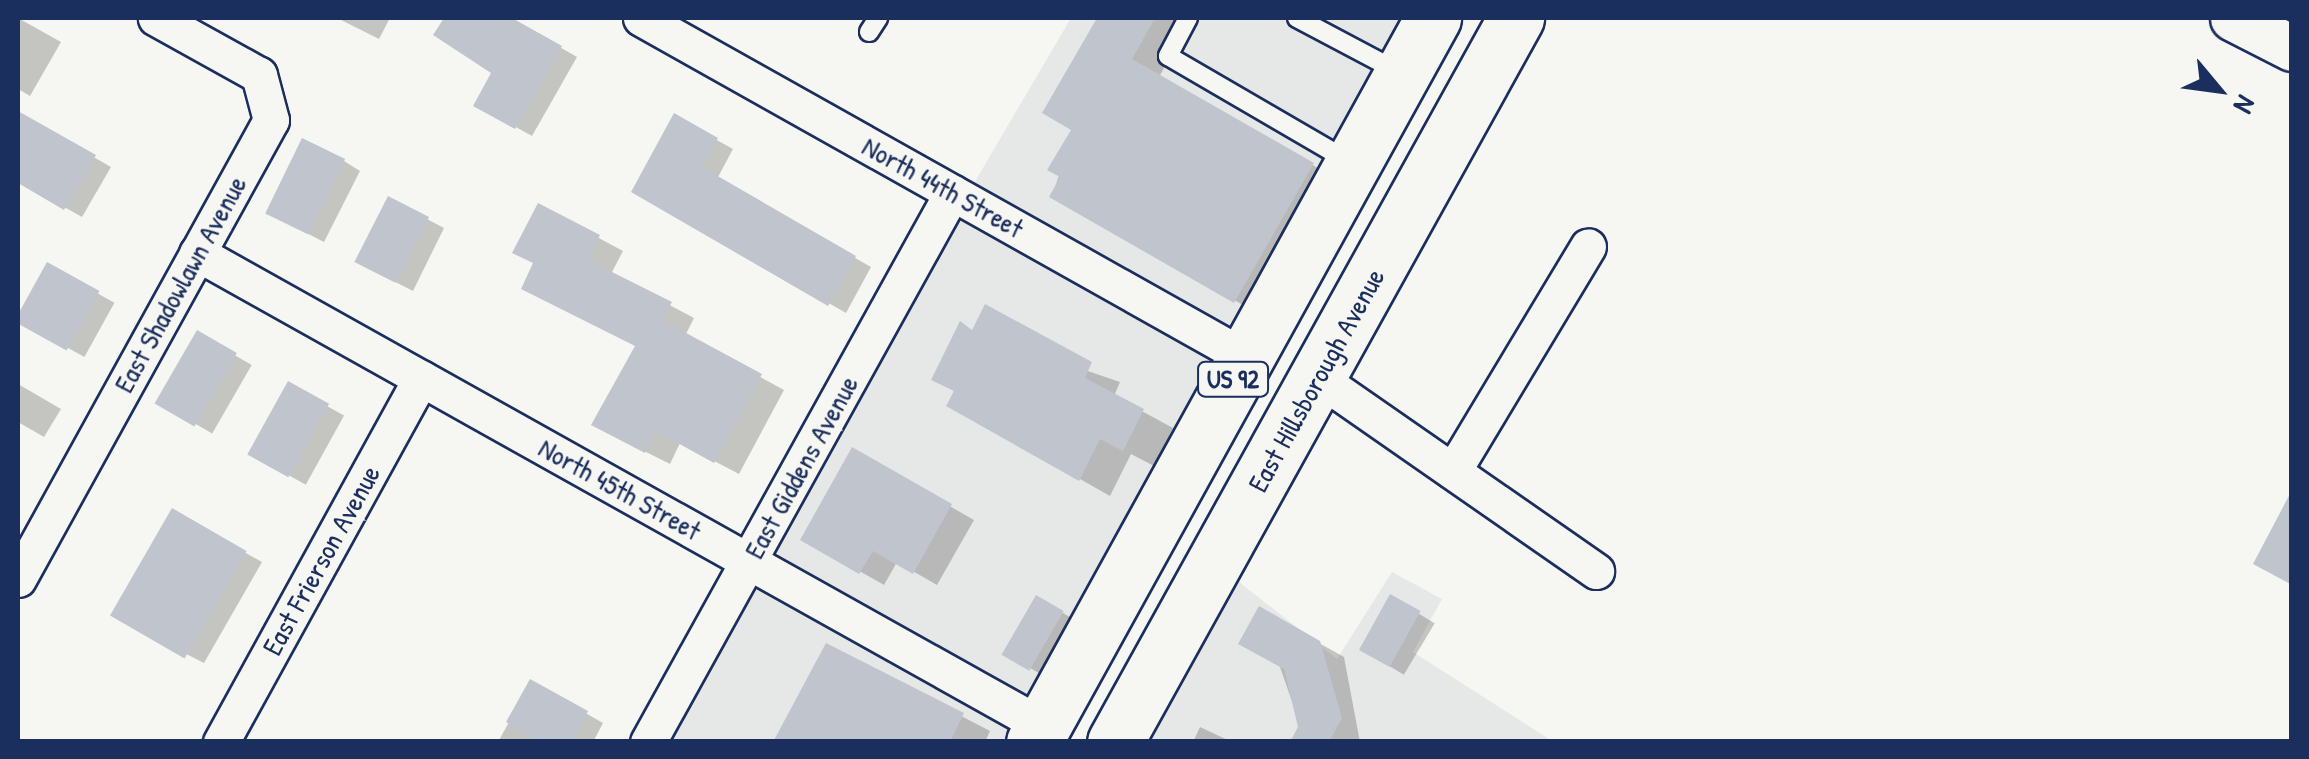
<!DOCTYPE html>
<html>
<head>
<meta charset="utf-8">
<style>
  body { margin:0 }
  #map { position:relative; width:2309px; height:759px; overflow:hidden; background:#f6f6f2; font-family:"Patrick Hand",sans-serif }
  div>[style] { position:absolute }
  .built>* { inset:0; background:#e6e7e7; transform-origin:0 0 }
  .shadow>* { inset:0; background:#0003; transform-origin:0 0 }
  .building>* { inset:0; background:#c0c4cd; transform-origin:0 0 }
  .roads { filter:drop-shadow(2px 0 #1b2f5e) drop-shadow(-2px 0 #1b2f5e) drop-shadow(0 2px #1b2f5e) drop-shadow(0 -2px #1b2f5e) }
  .service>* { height:18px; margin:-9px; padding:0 9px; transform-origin:9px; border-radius:9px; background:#f6f6f2 }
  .minor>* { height:35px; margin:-17.5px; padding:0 17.5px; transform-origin:17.5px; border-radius:17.5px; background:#f6f6f2 }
  .tertiary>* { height:45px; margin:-22.5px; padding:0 22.5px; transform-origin:22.5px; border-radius:22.5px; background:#f6f6f2 }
  .primary>* { height:55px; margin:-27.5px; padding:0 27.5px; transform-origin:27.5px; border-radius:27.5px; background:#f6f6f2 }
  span { translate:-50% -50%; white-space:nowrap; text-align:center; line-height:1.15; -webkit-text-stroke:8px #f6f6f2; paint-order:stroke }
  .shield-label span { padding:2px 8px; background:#f6f6f2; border:2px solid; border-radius:8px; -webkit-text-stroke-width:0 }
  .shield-label { font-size:25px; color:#1b2f5e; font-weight:700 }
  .street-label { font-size:28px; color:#1b2f5e }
  .frame { position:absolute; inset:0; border:20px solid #1b2f5e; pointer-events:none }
  .north { position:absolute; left:2169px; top:40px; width:100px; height:100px; -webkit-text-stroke:8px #f6f6f2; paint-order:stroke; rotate:119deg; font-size:28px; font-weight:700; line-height:40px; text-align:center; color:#1b2f5e }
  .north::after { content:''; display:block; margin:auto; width:35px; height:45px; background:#1b2f5e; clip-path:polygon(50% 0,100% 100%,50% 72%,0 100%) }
</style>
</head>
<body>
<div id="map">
  <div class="built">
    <div style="clip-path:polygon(1071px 18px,1405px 18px,1233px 330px,973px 185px)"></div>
    <div style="left:960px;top:217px;width:294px;height:386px;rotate:29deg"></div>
    <div style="clip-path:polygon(1392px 572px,1442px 599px,1413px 652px,1552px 741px,1150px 742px,1239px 582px,1337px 659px)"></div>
    <div style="clip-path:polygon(758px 585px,1014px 729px,1007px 742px,670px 742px)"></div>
  </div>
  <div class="shadow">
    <div style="clip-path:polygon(18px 18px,61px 42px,30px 96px,18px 89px)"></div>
    <div style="clip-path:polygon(337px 18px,390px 18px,379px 39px)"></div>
    <div style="clip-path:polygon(447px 18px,509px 18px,577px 57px,532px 136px,476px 105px,495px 72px,436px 35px)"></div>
    <div style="clip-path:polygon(1100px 18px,1192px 18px,1159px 77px,1342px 182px,1264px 317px,1052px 196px,1075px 129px,1045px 112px)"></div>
    <div style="clip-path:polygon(675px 117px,733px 149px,717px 179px,871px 267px,846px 313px,634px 191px)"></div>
    <div style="clip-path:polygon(34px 123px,111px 167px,82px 217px,18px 181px,18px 150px)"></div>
    <div style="clip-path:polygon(344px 161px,360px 171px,324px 242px,283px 221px)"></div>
    <div style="clip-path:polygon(389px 199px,444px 228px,413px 291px,374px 271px)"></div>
    <div style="clip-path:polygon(539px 206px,623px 251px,611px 274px,694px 318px,685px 336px,784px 390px,739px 474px,680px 443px,670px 464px,618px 438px,637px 347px,536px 264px)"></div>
    <div style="left:48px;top:266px;width:76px;height:62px;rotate:29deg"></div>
    <div style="clip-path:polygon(974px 332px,1120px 382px,1114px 396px,1173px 428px,1154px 466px,1131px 454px,1110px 496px,949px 405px)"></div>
    <div style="left:198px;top:334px;width:62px;height:79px;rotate:30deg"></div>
    <div style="clip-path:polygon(18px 384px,61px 409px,44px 437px,18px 422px)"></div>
    <div style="left:289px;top:385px;width:63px;height:79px;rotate:29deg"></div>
    <div style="clip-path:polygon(853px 451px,974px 520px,937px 585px,897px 562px,884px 585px,803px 539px)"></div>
    <div style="clip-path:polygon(173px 512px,262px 562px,204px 663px,133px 627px)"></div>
    <div style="left:1391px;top:597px;width:51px;height:60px;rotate:31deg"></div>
    <div style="left:1037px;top:598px;width:48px;height:64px;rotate:30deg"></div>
    <div style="clip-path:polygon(1260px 610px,1344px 657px,1360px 742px,1293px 742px,1301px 727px)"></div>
    <div style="clip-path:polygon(827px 646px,990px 731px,985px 742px,774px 742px)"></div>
    <div style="clip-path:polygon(531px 682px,603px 723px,593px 742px,498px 742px)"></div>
    <div style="clip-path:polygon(1200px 727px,1232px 742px,1193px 742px)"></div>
  </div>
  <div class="building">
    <div style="clip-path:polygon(444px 18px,512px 18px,562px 46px,515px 129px,473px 106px,491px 73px,433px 35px)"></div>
    <div style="clip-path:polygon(1097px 18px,1155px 18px,1132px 59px,1314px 163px,1234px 303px,1049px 197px,1060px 177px,1047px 170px,1071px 130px,1042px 113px)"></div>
    <div style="clip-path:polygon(18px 111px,96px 155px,64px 210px,18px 183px)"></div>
    <div style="clip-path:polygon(674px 113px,718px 138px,702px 167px,856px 256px,828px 306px,631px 192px)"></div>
    <div style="left:302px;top:138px;width:48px;height:84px;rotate:26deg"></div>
    <div style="left:388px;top:196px;width:46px;height:74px;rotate:27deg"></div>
    <div style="clip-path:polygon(538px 203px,600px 235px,588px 260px,672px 302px,662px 320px,762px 374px,714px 463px,656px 431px,645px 453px,591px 425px,635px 346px,521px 289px,533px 263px,512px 253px)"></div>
    <div style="left:47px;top:262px;width:60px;height:68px;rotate:29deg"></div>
    <div style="clip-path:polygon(985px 304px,1092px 362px,1085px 378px,1144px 409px,1123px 451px,1100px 439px,1079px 481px,946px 406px,954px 391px,931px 380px,960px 321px,972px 330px)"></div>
    <div style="left:197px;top:330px;width:46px;height:85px;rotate:30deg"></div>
    <div style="left:288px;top:381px;width:47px;height:84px;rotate:29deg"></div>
    <div style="clip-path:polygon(852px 447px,952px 504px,913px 574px,873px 551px,859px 574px,800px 540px)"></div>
    <div style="clip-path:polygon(2292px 490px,2292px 585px,2253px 564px)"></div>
    <div style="left:172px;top:508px;width:86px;height:124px;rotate:30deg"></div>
    <div style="left:1390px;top:594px;width:35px;height:64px;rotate:29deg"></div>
    <div style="left:1036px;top:595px;width:32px;height:69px;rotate:30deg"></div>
    <div style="clip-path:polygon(1259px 606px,1320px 641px,1342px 718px,1329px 742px,1290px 742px,1298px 727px,1284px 669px,1238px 644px)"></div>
    <div style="clip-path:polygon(826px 643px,964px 713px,950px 742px,773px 742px)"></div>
    <div style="clip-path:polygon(530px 679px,588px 711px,572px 742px,540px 742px,506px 722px)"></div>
  </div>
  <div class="roads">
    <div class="service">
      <div style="left:1188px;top:18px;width:43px;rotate:117.8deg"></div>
      <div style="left:1168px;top:56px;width:211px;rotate:30.2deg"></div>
      <div style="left:1297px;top:18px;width:113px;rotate:27.9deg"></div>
      <div style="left:869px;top:32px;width:17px;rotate:-57deg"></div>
    </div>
    <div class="minor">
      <div style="left:641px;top:18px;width:693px;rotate:29.3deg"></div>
      <div style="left:197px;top:253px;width:969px;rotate:29.21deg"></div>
      <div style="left:1317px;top:377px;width:340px;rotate:34.8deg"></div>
      <div style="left:1453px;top:471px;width:262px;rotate:-59deg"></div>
      <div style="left:18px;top:579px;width:524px;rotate:-61.14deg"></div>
      <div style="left:271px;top:120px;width:47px;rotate:-104.9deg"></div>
      <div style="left:259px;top:75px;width:118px;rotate:-151deg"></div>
      <div style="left:221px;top:742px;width:415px;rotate:-61.2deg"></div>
      <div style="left:648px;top:742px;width:628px;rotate:-61.03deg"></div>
    </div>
    <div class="tertiary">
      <div style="left:2233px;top:18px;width:66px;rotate:27deg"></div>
    </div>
    <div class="primary">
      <div style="left:1034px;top:742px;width:827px;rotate:-61.14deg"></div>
      <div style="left:1115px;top:742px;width:828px;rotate:-61.02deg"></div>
    </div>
  </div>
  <div class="shield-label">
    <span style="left:1233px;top:379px">US 92</span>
  </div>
  <div class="street-label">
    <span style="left:943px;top:187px;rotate:29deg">North 44th Street</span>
    <span style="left:180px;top:284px;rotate:-61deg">East Shadowlawn Avenue</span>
    <span style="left:1316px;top:380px;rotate:-61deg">East Hillsborough Avenue</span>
    <span style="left:801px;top:467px;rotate:-61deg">East Giddens Avenue</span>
    <span style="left:620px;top:489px;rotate:29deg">North 45th Street</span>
    <span style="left:321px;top:560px;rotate:-61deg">East Frierson Avenue</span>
  </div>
  <div class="frame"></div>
  <div class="north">N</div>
</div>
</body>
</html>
